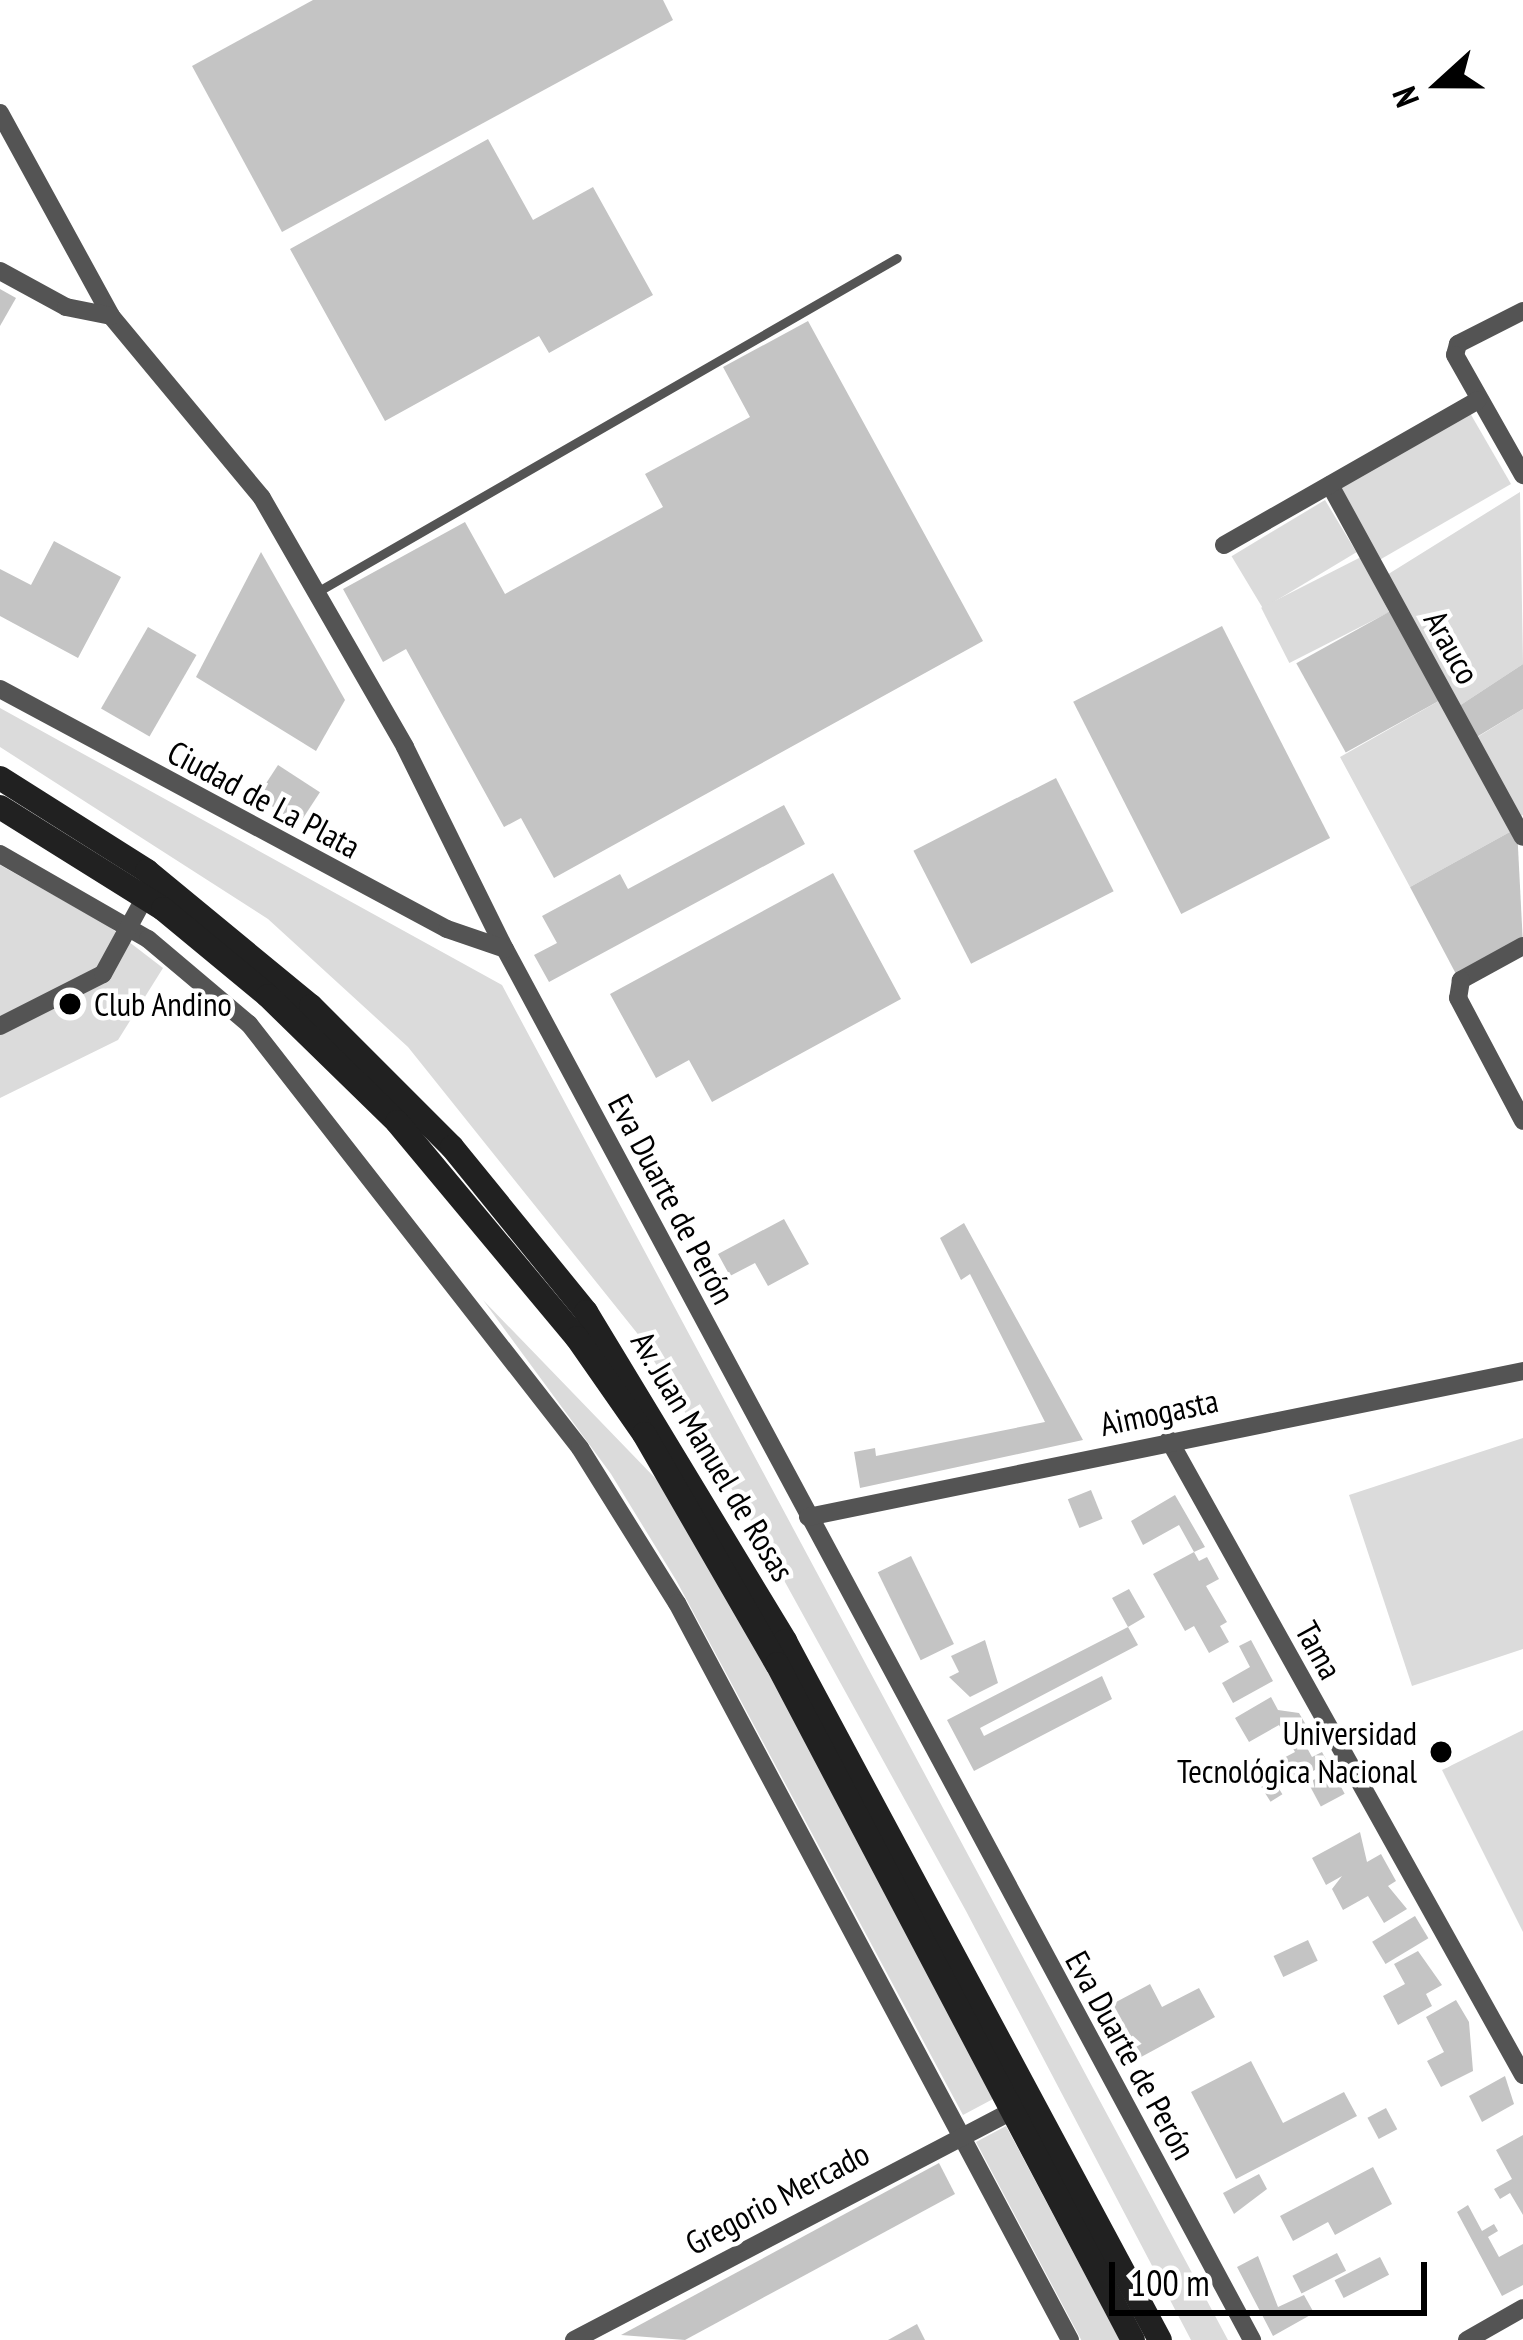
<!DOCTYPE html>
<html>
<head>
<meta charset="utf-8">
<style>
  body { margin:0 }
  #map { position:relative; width:1523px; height:2340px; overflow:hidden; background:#fff; font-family:"PT Sans Narrow",sans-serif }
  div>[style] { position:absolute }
  .green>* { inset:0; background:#dbdbdb; transform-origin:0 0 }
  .building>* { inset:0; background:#c4c4c4; transform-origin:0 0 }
  .service>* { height:9px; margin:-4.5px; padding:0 4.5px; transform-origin:4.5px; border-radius:4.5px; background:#545454 }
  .minor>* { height:18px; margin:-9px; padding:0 9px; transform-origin:9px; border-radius:9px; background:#545454 }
  .secondary>* { height:24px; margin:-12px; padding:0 12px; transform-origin:12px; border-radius:12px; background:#212121 }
  .dots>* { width:33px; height:33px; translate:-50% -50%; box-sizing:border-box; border:6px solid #fff; border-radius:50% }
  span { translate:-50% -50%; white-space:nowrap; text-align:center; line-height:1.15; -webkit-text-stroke:9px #fff; paint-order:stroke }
  .street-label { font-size:33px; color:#000 }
  .poi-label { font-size:33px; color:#000 }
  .left { translate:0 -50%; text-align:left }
  .right { translate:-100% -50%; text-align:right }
  .north { position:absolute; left:1379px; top:24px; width:120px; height:120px; -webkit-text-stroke:9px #fff; paint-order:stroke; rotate:249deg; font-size:33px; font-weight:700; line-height:48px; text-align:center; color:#000 }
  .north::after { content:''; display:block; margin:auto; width:42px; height:54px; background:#000; clip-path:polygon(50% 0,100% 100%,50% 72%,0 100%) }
  .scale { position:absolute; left:1109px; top:2262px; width:318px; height:54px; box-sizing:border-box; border:6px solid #000; border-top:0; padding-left:15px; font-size:36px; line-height:42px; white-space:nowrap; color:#000; -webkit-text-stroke:9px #fff; paint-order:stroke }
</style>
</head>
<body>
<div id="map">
  <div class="green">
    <div style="left:1470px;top:413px;width:82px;height:151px;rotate:60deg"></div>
    <div style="clip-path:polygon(1520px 492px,1523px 664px,1453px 710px,1517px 828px,1410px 887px,1340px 757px,1446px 697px,1382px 578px)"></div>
    <div style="left:1325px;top:500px;width:61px;height:109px;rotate:59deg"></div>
    <div style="left:1361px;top:557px;width:62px;height:112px;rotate:63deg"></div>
    <div style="clip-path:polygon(0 708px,502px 985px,1228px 2340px,1191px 2340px,966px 1911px,753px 1524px,637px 1333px,408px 1047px,268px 919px,0 747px)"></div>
    <div style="clip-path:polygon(1523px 709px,1523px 815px,1515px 819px,1471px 741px)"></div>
    <div style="clip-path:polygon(0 865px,107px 925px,163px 968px,118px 1040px,0 1098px)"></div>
    <div style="clip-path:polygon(483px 1300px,657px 1480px,752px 1634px,993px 2099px,963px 2115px,676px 1580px,611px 1474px)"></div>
    <div style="clip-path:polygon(1523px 1438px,1523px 1649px,1412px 1686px,1349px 1495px)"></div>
    <div style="clip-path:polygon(1523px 1730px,1523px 1932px,1442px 1770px)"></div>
    <div style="left:1006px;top:2126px;width:242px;height:34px;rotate:62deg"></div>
  </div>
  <div class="building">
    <div style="clip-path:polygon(313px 0,663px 0,673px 20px,282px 232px,192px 66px)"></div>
    <div style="clip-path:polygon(488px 139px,533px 220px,593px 187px,653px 295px,549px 353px,539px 336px,385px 421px,290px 249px)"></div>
    <div style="clip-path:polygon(0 289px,16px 298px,0 326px)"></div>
    <div style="clip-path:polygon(808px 321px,983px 641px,554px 878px,521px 818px,504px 827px,406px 649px,383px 662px,343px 589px,465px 522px,505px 594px,663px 507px,645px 474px,750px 417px,723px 367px)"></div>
    <div style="clip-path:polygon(54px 541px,121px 577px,78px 658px,0 616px,0 569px,31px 585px)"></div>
    <div style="clip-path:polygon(261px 552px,345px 700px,316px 751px,196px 677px)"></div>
    <div style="left:1396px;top:608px;width:102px;height:114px;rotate:61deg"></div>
    <div style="left:1222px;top:626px;width:238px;height:167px;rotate:63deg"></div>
    <div style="left:148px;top:627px;width:56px;height:94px;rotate:30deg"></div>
    <div style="clip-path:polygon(1523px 664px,1523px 709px,1470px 741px,1453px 710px)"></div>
    <div style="left:278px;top:765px;width:50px;height:38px;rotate:33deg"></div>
    <div style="left:1056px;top:778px;width:127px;height:160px;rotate:63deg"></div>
    <div style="clip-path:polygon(784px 805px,805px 844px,549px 982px,534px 955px,557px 943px,542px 916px,620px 874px,628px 889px)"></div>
    <div style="clip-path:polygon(1517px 828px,1523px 945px,1456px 974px,1410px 887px)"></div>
    <div style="clip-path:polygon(833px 873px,901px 999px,712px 1102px,689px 1060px,656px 1078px,610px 994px)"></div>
    <div style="clip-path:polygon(784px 1219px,809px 1264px,768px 1286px,755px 1263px,730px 1276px,718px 1254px)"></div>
    <div style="clip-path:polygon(964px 1223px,1083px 1440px,860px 1488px,854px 1452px,875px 1448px,876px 1456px,1045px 1422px,970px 1274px,961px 1280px,940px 1238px)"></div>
    <div style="left:1091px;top:1490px;width:31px;height:25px;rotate:68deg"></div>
    <div style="clip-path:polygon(1175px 1495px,1205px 1547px,1194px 1552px,1179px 1525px,1143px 1545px,1131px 1521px)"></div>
    <div style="clip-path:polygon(1194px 1552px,1199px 1561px,1207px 1557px,1219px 1579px,1206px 1586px,1227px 1622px,1220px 1626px,1229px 1642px,1209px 1653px,1194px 1626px,1185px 1631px,1153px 1574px)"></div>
    <div style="left:911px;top:1556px;width:98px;height:37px;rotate:64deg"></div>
    <div style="clip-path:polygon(1129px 1589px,1145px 1617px,1128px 1627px,1138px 1645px,980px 1728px,984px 1736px,1102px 1676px,1112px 1699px,974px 1771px,947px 1720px,1128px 1627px,1112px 1598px)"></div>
    <div style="clip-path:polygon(985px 1640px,998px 1683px,970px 1697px,949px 1677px,959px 1672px,951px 1656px)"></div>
    <div style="clip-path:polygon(1251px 1640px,1273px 1681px,1233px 1703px,1222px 1683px,1250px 1667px,1239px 1646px)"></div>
    <div style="clip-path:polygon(1271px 1697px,1278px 1710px,1299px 1713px,1316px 1742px,1306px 1746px,1312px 1757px,1322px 1752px,1328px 1763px,1285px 1786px,1274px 1763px,1295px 1752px,1279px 1725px,1249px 1742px,1235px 1718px)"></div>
    <div style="left:1266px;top:1768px;width:31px;height:14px;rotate:58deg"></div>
    <div style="left:1332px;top:1770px;width:27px;height:27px;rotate:62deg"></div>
    <div style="clip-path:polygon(1360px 1832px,1367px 1862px,1381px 1854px,1396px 1881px,1388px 1886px,1407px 1909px,1384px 1923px,1368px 1896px,1343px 1910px,1332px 1889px,1342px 1876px,1326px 1885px,1312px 1858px)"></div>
    <div style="left:1415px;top:1916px;width:26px;height:50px;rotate:59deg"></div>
    <div style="left:1308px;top:1940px;width:23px;height:38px;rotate:65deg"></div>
    <div style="clip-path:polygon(1418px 1951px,1442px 1985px,1426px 1994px,1432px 2006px,1398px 2025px,1383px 1996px,1405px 1984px,1394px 1964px)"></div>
    <div style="clip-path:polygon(1150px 1984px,1162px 2007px,1199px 1988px,1215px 2017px,1130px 2063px,1101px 2010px)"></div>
    <div style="clip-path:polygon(1456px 2000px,1469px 2022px,1473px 2071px,1441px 2087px,1427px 2061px,1444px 2052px,1426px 2017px)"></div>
    <div style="clip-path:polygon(1251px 2061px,1283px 2123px,1344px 2092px,1357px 2116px,1236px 2179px,1191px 2092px)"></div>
    <div style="clip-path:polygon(1505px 2076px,1514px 2104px,1482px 2122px,1469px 2096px)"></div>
    <div style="left:1386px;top:2108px;width:24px;height:21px;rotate:62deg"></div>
    <div style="clip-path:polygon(1523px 2135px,1523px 2215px,1510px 2193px,1500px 2199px,1494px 2189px,1512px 2179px,1496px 2150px)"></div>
    <div style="clip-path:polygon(939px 2163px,955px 2194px,685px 2340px,621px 2335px)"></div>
    <div style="clip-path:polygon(1373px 2167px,1392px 2204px,1335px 2235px,1328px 2222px,1293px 2241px,1280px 2216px)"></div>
    <div style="clip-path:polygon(1259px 2174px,1267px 2189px,1234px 2214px,1223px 2193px)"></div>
    <div style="clip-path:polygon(1468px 2205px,1482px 2231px,1494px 2224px,1498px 2231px,1488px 2237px,1499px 2257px,1523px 2244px,1523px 2285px,1502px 2296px,1457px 2212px)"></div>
    <div style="left:1337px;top:2253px;width:20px;height:50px;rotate:63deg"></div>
    <div style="clip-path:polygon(1258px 2256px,1278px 2307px,1304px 2295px,1314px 2313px,1273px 2336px,1237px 2267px)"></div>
    <div style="left:1380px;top:2257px;width:20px;height:51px;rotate:63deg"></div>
    <div style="clip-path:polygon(917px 2324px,925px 2340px,888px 2340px)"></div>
  </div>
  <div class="service">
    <div style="left:317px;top:592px;width:669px;rotate:-29.94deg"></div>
  </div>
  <div class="minor">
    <div style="left:0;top:113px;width:231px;rotate:61.3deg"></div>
    <div style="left:111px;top:316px;width:236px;rotate:50.3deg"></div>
    <div style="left:262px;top:498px;width:287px;rotate:60.1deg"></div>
    <div style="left:405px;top:747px;width:225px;rotate:63.7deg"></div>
    <div style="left:505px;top:949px;width:1579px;rotate:61.76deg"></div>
    <div style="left:0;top:271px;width:75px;rotate:28.6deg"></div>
    <div style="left:66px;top:307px;width:46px;rotate:11.3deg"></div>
    <div style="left:1523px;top:311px;width:73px;rotate:153.1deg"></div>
    <div style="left:1458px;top:344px;width:11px;rotate:105deg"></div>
    <div style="left:1455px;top:355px;width:138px;rotate:60.5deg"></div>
    <div style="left:1330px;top:485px;width:401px;rotate:61.3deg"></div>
    <div style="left:1224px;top:545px;width:292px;rotate:-29.7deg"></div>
    <div style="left:0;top:689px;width:507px;rotate:28.23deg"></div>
    <div style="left:447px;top:929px;width:61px;rotate:19deg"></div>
    <div style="left:0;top:854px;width:171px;rotate:29.9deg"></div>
    <div style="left:148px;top:939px;width:132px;rotate:40.1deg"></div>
    <div style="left:249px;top:1024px;width:538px;rotate:52.02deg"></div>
    <div style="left:580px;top:1448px;width:183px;rotate:58deg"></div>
    <div style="left:677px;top:1603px;width:835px;rotate:61.93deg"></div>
    <div style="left:1523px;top:946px;width:71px;rotate:151.3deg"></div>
    <div style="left:1461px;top:980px;width:18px;rotate:99deg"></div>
    <div style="left:1458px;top:998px;width:139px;rotate:62.1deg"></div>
    <div style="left:0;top:1026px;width:115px;rotate:-26.8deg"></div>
    <div style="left:103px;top:974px;width:88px;rotate:-61.4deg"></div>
    <div style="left:1169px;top:1440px;width:727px;rotate:60.86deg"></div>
    <div style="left:808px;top:1517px;width:730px;rotate:-11.54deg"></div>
    <div style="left:574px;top:2340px;width:493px;rotate:-27.6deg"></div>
    <div style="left:1467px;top:2340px;width:64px;rotate:-29.7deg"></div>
  </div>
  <div class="secondary">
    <div style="left:0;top:778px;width:174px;rotate:32.3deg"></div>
    <div style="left:147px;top:871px;width:212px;rotate:39.5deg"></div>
    <div style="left:311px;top:1006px;width:199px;rotate:45deg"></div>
    <div style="left:452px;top:1147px;width:213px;rotate:50.9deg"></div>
    <div style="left:586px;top:1312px;width:385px;rotate:58.8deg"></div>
    <div style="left:785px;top:1641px;width:793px;rotate:61.79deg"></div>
    <div style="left:0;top:807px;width:192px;rotate:32deg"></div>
    <div style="left:163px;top:909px;width:136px;rotate:39.6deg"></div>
    <div style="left:268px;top:996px;width:180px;rotate:44.3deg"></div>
    <div style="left:397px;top:1122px;width:281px;rotate:50.2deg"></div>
    <div style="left:577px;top:1338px;width:117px;rotate:55.1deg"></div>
    <div style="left:644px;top:1434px;width:266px;rotate:60deg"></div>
    <div style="left:777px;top:1664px;width:764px;rotate:62.23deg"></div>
  </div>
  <div class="dots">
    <div style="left:70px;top:1004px;background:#000"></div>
    <div style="left:1441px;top:1752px;background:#000"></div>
  </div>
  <div class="street-label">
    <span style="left:1452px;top:647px;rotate:61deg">Arauco</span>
    <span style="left:264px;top:799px;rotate:28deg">Ciudad de La Plata</span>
    <span style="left:672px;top:1199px;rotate:62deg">Eva Duarte de Perón</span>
    <span style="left:1159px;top:1412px;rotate:-12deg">Aimogasta</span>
    <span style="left:713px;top:1456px;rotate:59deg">Av. Juan Manuel de Rosas</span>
    <span style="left:1319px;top:1650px;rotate:61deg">Tama</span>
    <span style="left:1131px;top:2055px;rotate:61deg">Eva Duarte de Perón</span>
    <span style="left:777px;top:2198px;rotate:-28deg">Gregorio Mercado</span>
  </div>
  <div class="poi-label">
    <span class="left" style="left:94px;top:1004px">Club Andino</span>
    <span class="right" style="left:1417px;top:1752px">Universidad<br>Tecnológica Nacional</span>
  </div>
  <div class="north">N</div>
  <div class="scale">100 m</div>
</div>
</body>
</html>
